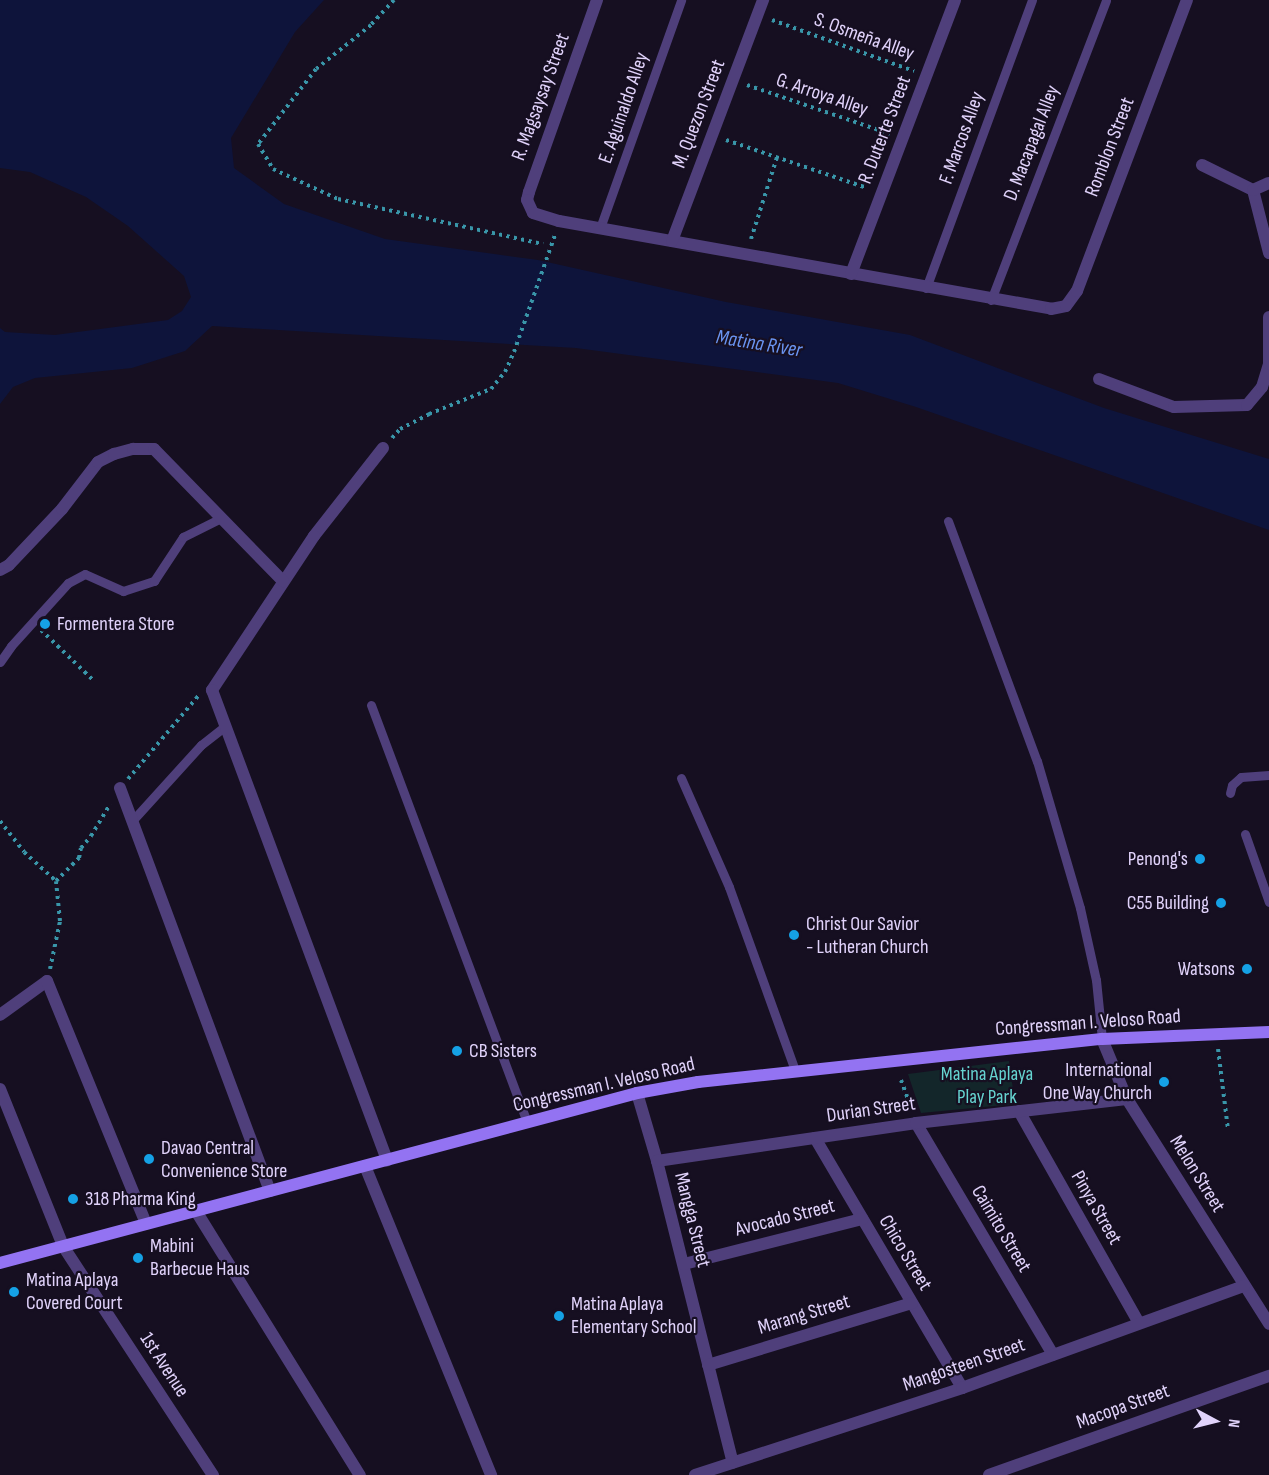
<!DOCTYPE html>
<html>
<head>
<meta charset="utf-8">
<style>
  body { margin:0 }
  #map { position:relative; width:1269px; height:1475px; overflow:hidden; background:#160f21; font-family:"Sofia Sans Condensed",sans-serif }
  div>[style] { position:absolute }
  .green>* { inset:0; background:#13262a }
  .water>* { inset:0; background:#0e143b }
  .path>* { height:4px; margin-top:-2px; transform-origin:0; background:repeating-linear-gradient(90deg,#3996a9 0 3px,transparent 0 7.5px) }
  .service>* { height:9px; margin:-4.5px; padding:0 4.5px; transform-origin:4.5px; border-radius:4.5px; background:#4f3f7b }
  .minor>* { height:12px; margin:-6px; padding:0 6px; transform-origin:6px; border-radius:6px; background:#4f3f7b }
  .tertiary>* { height:12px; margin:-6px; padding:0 6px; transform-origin:6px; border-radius:6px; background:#4f3f7b }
  .secondary>* { height:12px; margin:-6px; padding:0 6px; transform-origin:6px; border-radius:6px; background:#9373f2 }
  .dots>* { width:16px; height:16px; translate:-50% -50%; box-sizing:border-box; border:3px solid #160f21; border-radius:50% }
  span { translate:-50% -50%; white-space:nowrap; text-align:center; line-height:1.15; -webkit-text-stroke:4.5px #160f21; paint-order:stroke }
  .street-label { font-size:20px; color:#e1d3fb }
  .poi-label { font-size:20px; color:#e1d3fb }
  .left { translate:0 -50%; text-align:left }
  .right { translate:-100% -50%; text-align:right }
  .park-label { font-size:20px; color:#66d4d1 }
  .water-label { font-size:21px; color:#6a94f1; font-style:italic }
  .north { position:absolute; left:1185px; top:1391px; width:60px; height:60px; -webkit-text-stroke:4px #160f21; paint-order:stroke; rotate:97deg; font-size:16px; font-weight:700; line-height:24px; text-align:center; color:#e1d3fb }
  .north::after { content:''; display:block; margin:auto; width:21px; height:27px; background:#e1d3fb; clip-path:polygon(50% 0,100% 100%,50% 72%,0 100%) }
</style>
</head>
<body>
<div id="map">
  <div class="green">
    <div style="clip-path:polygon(1009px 1061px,1015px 1104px,921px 1113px,908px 1074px)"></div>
  </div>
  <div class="water">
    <div style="clip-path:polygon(0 0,324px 0,295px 32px,231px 138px,234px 168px,284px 204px,385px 239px,538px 260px,726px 302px,910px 335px,1104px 408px,1269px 459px,1269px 530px,916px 407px,838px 383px,576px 348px,212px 326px,185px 351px,132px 368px,35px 378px,13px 387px,0 404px,0 328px,5px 332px,55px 335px,168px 320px,182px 311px,191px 297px,184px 276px,128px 226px,86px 197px,30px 172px,0 168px)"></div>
  </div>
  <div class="path">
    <div style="left:394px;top:0;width:34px;rotate:133deg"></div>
    <div style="left:371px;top:25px;width:70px;rotate:141.3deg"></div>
    <div style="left:316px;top:69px;width:95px;rotate:127.7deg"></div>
    <div style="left:258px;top:144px;width:29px;rotate:59deg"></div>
    <div style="left:273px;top:169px;width:72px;rotate:24.8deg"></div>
    <div style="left:338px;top:199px;width:210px;rotate:12.4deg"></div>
    <div style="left:772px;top:20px;width:151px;rotate:19.8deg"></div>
    <div style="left:747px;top:85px;width:151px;rotate:18.9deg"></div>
    <div style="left:726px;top:140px;width:149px;rotate:18.8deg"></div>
    <div style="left:751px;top:239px;width:86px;rotate:-72.4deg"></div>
    <div style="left:392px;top:438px;width:12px;rotate:-48deg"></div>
    <div style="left:400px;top:429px;width:33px;rotate:-27deg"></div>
    <div style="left:429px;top:414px;width:67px;rotate:-22deg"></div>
    <div style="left:491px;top:389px;width:22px;rotate:-51deg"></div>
    <div style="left:505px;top:372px;width:22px;rotate:-66deg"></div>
    <div style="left:514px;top:352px;width:124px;rotate:-70.7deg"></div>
    <div style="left:41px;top:630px;width:72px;rotate:43.9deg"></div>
    <div style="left:128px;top:779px;width:110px;rotate:-49.8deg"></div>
    <div style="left:0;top:821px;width:39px;rotate:52deg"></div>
    <div style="left:24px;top:852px;width:43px;rotate:42.2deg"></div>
    <div style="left:50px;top:969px;width:49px;rotate:-78.2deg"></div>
    <div style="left:60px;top:921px;width:40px;rotate:-95.7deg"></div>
    <div style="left:56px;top:881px;width:33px;rotate:-45deg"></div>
    <div style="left:79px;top:858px;width:10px;rotate:-79deg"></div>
    <div style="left:81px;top:848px;width:16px;rotate:-50deg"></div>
    <div style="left:91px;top:836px;width:37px;rotate:-59deg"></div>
    <div style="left:1218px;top:1049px;width:81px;rotate:82.9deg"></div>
    <div style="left:901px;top:1080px;width:30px;rotate:70deg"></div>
  </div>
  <div class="service">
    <div style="left:600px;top:228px;width:242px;rotate:-70.4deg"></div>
    <div style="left:926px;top:288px;width:307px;rotate:-69.8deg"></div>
    <div style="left:991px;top:300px;width:321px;rotate:-69deg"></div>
    <div style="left:948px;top:521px;width:256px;rotate:69.7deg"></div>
    <div style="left:1037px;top:761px;width:153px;rotate:73.7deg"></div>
    <div style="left:1080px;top:908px;width:74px;rotate:77.5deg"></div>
    <div style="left:1096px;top:980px;width:59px;rotate:84.2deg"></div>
    <div style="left:0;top:662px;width:19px;rotate:-55deg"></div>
    <div style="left:11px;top:646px;width:85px;rotate:-47.9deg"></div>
    <div style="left:68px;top:583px;width:19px;rotate:-28deg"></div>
    <div style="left:85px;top:574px;width:42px;rotate:24.1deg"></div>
    <div style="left:123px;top:591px;width:33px;rotate:-18deg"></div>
    <div style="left:154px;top:581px;width:53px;rotate:-56.6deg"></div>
    <div style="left:183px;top:537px;width:42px;rotate:-26.6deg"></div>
    <div style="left:371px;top:705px;width:446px;rotate:69.5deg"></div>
    <div style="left:681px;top:778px;width:119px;rotate:66.2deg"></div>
    <div style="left:729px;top:887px;width:195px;rotate:70.2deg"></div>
    <div style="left:1230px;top:793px;width:8px;rotate:-76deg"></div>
    <div style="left:1232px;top:785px;width:12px;rotate:-42deg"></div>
    <div style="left:1241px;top:777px;width:28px;rotate:-4deg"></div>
    <div style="left:132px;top:821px;width:103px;rotate:-47.8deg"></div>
    <div style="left:201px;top:745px;width:31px;rotate:-38deg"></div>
    <div style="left:1245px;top:834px;width:72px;rotate:70.6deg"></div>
  </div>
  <div class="minor">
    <div style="left:597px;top:0;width:204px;rotate:109.5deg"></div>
    <div style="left:529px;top:192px;width:8px;rotate:104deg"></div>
    <div style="left:527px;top:200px;width:14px;rotate:65deg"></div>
    <div style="left:533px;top:213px;width:27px;rotate:17deg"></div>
    <div style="left:559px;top:221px;width:500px;rotate:10.1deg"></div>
    <div style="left:1051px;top:309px;width:15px;rotate:-11deg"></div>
    <div style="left:1066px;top:306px;width:19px;rotate:-54deg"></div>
    <div style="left:1077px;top:291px;width:311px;rotate:-69.3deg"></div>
    <div style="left:1202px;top:165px;width:57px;rotate:26.1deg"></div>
    <div style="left:1253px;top:190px;width:65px;rotate:75.7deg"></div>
    <div style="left:1253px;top:190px;width:17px;rotate:-24deg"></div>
    <div style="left:672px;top:241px;width:258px;rotate:-69.3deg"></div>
    <div style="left:851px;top:274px;width:293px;rotate:-69.2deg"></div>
    <div style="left:1099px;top:379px;width:80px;rotate:20.5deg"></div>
    <div style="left:1174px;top:407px;width:73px;rotate:-1.6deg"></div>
    <div style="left:1247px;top:405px;width:23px;rotate:-50deg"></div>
    <div style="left:1262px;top:387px;width:24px;rotate:-73deg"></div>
    <div style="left:1269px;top:364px;width:47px;rotate:-90deg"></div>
    <div style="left:383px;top:448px;width:112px;rotate:128.1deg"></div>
    <div style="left:314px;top:536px;width:185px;rotate:123.5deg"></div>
    <div style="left:212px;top:690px;width:502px;rotate:69.58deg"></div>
    <div style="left:0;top:570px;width:10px;rotate:-29deg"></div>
    <div style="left:9px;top:565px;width:77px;rotate:-46.6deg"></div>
    <div style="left:62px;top:509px;width:59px;rotate:-52.5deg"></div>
    <div style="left:98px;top:462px;width:18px;rotate:-27deg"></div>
    <div style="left:114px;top:454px;width:20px;rotate:-15deg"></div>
    <div style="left:133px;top:449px;width:21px"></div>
    <div style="left:154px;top:449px;width:185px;rotate:45.7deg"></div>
    <div style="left:120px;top:788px;width:430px;rotate:69.6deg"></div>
    <div style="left:0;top:1015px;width:58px;rotate:-35.9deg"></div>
    <div style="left:47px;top:981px;width:262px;rotate:67.8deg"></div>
    <div style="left:1102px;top:1039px;width:65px;rotate:67.4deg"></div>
    <div style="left:1127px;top:1099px;width:266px;rotate:57.7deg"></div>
    <div style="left:0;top:1089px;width:169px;rotate:68.1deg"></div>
    <div style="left:637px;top:1093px;width:71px;rotate:73.6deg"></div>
    <div style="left:657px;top:1161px;width:311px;rotate:75.9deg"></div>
    <div style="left:1019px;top:1111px;width:244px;rotate:60.5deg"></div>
    <div style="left:916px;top:1123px;width:269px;rotate:59.4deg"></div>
    <div style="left:815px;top:1138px;width:290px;rotate:59.5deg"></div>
    <div style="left:657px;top:1161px;width:262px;rotate:-8.3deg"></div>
    <div style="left:916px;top:1123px;width:212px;rotate:-6.5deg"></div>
    <div style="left:365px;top:1166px;width:334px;rotate:67.8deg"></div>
    <div style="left:196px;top:1211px;width:311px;rotate:58.2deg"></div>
    <div style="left:684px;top:1264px;width:184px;rotate:-14.2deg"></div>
    <div style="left:708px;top:1365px;width:213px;rotate:-16.9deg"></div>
    <div style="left:695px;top:1475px;width:281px;rotate:-18deg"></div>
    <div style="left:962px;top:1388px;width:300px;rotate:-19.9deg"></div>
    <div style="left:989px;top:1475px;width:297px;rotate:-19.5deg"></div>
  </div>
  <div class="tertiary">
    <div style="left:63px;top:1246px;width:274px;rotate:56.8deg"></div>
  </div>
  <div class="secondary">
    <div style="left:0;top:1263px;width:659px;rotate:-14.94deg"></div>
    <div style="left:637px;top:1093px;width:62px;rotate:-10.2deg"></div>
    <div style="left:698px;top:1082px;width:406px;rotate:-6.1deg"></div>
    <div style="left:1102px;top:1039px;width:167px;rotate:-2.4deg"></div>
  </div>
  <div class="dots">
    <div style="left:45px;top:624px;background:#15a1e5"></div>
    <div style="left:1200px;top:859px;background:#15a1e5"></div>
    <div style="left:1221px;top:903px;background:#15a1e5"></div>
    <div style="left:794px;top:935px;background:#15a1e5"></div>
    <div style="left:1247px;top:969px;background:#15a1e5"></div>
    <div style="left:457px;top:1051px;background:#15a1e5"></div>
    <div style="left:1164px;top:1082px;background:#15a1e5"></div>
    <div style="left:149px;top:1159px;background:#15a1e5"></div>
    <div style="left:73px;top:1199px;background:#15a1e5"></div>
    <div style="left:138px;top:1258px;background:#15a1e5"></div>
    <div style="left:14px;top:1292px;background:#15a1e5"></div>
    <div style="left:559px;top:1316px;background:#15a1e5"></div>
  </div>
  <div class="street-label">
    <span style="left:864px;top:37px;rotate:20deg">S. Osmeña Alley</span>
    <span style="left:822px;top:95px;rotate:19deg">G. Arroya Alley</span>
    <span style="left:541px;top:97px;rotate:-70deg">R. Magsaysay Street</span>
    <span style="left:624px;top:108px;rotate:-71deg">E. Aguinaldo Alley</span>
    <span style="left:699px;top:114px;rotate:-69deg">M. Quezon Street</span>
    <span style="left:885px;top:130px;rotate:-69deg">R. Duterte Street</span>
    <span style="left:962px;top:138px;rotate:-70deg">F. Marcos Alley</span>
    <span style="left:1032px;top:143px;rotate:-69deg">D. Macapagal Alley</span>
    <span style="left:1110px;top:147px;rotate:-69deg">Romblon Street</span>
    <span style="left:1088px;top:1023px;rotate:-4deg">Congressman I. Veloso Road</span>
    <span style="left:604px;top:1085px;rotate:-13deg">Congressman I. Veloso Road</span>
    <span style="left:871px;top:1110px;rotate:-8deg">Durian Street</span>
    <span style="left:1197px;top:1174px;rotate:58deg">Melon Street</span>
    <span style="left:1096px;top:1208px;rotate:60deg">Pinya Street</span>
    <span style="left:785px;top:1218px;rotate:-14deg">Avocado Street</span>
    <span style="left:692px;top:1220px;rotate:76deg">Mangga Street</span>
    <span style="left:1001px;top:1229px;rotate:59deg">Caimito Street</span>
    <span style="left:905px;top:1253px;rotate:59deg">Chico Street</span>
    <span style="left:804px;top:1315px;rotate:-17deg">Marang Street</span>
    <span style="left:164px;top:1365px;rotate:57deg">1st Avenue</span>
    <span style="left:964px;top:1365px;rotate:-19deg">Mangosteen Street</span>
    <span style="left:1123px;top:1407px;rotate:-20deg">Macopa Street</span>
  </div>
  <div class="poi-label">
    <span class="left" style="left:57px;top:624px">Formentera Store</span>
    <span class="right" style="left:1188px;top:859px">Penong's</span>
    <span class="right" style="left:1209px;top:903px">C55 Building</span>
    <span class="left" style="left:806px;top:936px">Christ Our Savior<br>- Lutheran Church</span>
    <span class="right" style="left:1235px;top:969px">Watsons</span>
    <span class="left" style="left:469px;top:1051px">CB Sisters</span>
    <span class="right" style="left:1152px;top:1082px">International<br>One Way Church</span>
    <span class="left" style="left:161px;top:1160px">Davao Central<br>Convenience Store</span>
    <span class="left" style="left:85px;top:1199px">318 Pharma King</span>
    <span class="left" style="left:150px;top:1258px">Mabini<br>Barbecue Haus</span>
    <span class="left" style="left:26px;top:1292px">Matina Aplaya<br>Covered Court</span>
    <span class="left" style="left:571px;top:1316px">Matina Aplaya<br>Elementary School</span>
  </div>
  <div class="park-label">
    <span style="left:987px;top:1086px">Matina Aplaya<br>Play Park</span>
  </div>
  <div class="water-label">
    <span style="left:759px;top:344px;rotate:9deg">Matina River</span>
  </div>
  <div class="north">N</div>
</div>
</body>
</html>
